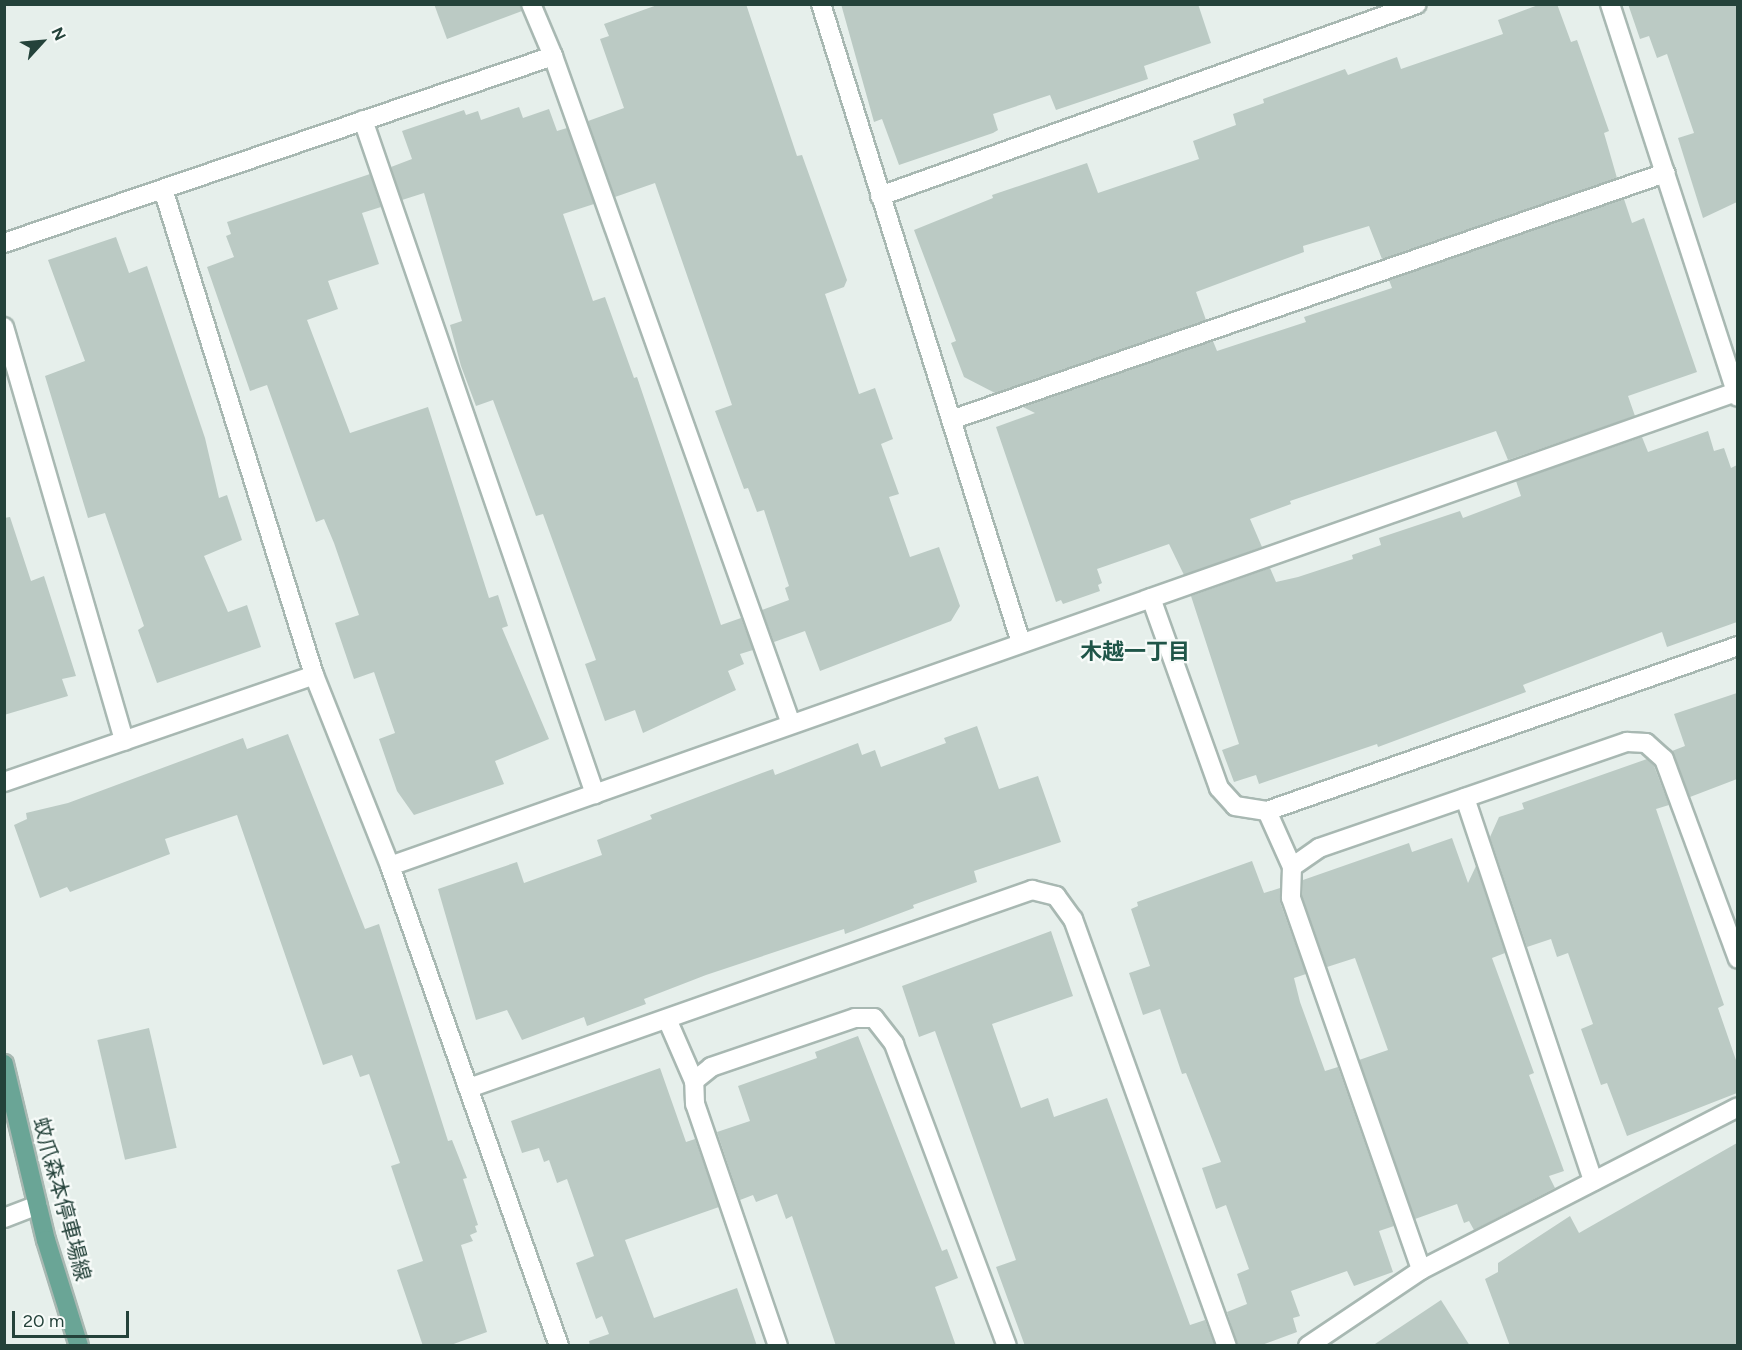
<!DOCTYPE html>
<html>
<head>
<meta charset="utf-8">
<style>
  body { margin:0 }
  #map { position:relative; width:1742px; height:1350px; overflow:hidden; background:#e6efeb; font-family:Figtree,"Noto Sans JP",sans-serif }
  div>[style] { position:absolute }
  .building>* { inset:0; background:#bbcac4; transform-origin:0 0 }
  .roads { filter:drop-shadow(2px 0 #a8b8b2) drop-shadow(-2px 0 #a8b8b2) drop-shadow(0 2px #a8b8b2) drop-shadow(0 -2px #a8b8b2) }
  .minor>* { height:18px; margin:-9px; padding:0 9px; transform-origin:9px; border-radius:9px; background:#fff }
  .major>* { height:18px; margin:-9px; padding:0 9px; transform-origin:9px; border-radius:9px; background:#6aa596 }
  span { translate:-50% -50%; white-space:nowrap; text-align:center; line-height:1.15; -webkit-text-stroke:4.5px #f7fbf9; paint-order:stroke }
  .street-label { font-size:21px; color:#24423a }
  .neighbourhood-label { font-size:22px; color:#1f5548; font-weight:700 }
  .frame { position:absolute; inset:0; border:6px solid #24423a; pointer-events:none }
  .north { position:absolute; left:12px; top:12px; width:60px; height:60px; -webkit-text-stroke:4px #f7fbf9; paint-order:stroke; rotate:64deg; font-size:16px; font-weight:700; line-height:24px; text-align:center; color:#24423a }
  .north::after { content:''; display:block; margin:auto; width:21px; height:27px; background:#24423a; clip-path:polygon(50% 0,100% 100%,50% 72%,0 100%) }
  .scale { position:absolute; left:12px; top:1311px; width:117px; height:27px; box-sizing:border-box; border:3px solid #24423a; border-top:0; padding-left:8px; font-size:18px; line-height:21px; white-space:nowrap; color:#24423a; -webkit-text-stroke:4px #f7fbf9; paint-order:stroke }
</style>
</head>
<body>
<div id="map">
  <div class="building">
    <div style="clip-path:polygon(434px 4px,520px 4px,522px 11px,447px 39px)"></div>
    <div style="clip-path:polygon(660px 4px,746px 4px,797px 156px,802px 155px,847px 280px,844px 287px,825px 294px,859px 394px,875px 388px,893px 439px,881px 444px,899px 494px,889px 497px,910px 557px,939px 547px,960px 606px,951px 621px,820px 671px,805px 631px,774px 642px,762px 610px,789px 600px,785px 588px,789px 586px,764px 510px,757px 512px,748px 488px,744px 489px,715px 411px,732px 405px,655px 183px,615px 197px,588px 121px,624px 108px,600px 39px,609px 36px,604px 24px)"></div>
    <div style="clip-path:polygon(841px 4px,1198px 4px,1211px 43px,1144px 66px,1148px 79px,1056px 110px,1050px 95px,993px 114px,998px 130px,993px 133px,899px 165px,882px 119px,874px 122px)"></div>
    <div style="clip-path:polygon(1541px 4px,1557px 4px,1571px 42px,1577px 40px,1609px 131px,1604px 133px,1617px 178px,1382px 259px,1369px 226px,1303px 246px,1304px 252px,1196px 292px,1206px 320px,995px 393px,964px 377px,951px 343px,956px 341px,914px 230px,993px 198px,992px 195px,1087px 163px,1098px 193px,1199px 159px,1193px 141px,1236px 125px,1233px 114px,1264px 103px,1263px 99px,1345px 69px,1348px 75px,1397px 57px,1401px 69px,1503px 34px,1498px 20px)"></div>
    <div style="clip-path:polygon(1628px 4px,1737px 4px,1737px 202px,1703px 218px,1678px 138px,1694px 133px,1667px 54px,1657px 58px,1649px 36px,1640px 39px)"></div>
    <div style="clip-path:polygon(519px 107px,523px 118px,549px 109px,557px 131px,567px 128px,594px 204px,563px 214px,593px 301px,605px 297px,634px 378px,637px 377px,721px 625px,741px 618px,753px 650px,740px 654px,744px 664px,728px 671px,736px 690px,643px 733px,635px 710px,605px 721px,585px 664px,596px 660px,543px 514px,536px 516px,493px 400px,476px 406px,461px 366px,450px 325px,462px 321px,424px 193px,402px 200px,391px 167px,412px 159px,402px 131px,464px 110px,466px 115px,478px 111px,481px 120px)"></div>
    <div style="clip-path:polygon(370px 174px,381px 207px,362px 213px,379px 264px,328px 281px,338px 309px,307px 320px,350px 433px,428px 407px,489px 598px,498px 595px,508px 626px,502px 628px,549px 739px,495px 761px,504px 784px,414px 815px,397px 791px,379px 739px,395px 733px,374px 672px,354px 679px,335px 623px,359px 615px,334px 543px,324px 519px,316px 522px,267px 385px,250px 391px,207px 267px,234px 257px,226px 236px,231px 234px,227px 222px)"></div>
    <div style="clip-path:polygon(1624px 199px,1632px 223px,1644px 218px,1697px 372px,1628px 396px,1635px 416px,1508px 460px,1496px 431px,1290px 501px,1291px 504px,1250px 519px,1262px 547px,1184px 575px,1169px 544px,1097px 569px,1102px 583px,1098px 585px,1100px 591px,1063px 604px,1061px 600px,1056px 602px,996px 427px,1035px 413px,1023px 407px,1213px 341px,1217px 351px,1306px 322px,1304px 317px,1392px 288px,1389px 280px)"></div>
    <div style="clip-path:polygon(116px 237px,129px 273px,147px 266px,205px 438px,219px 498px,227px 495px,242px 540px,204px 556px,228px 612px,247px 605px,261px 647px,157px 683px,138px 630px,144px 626px,105px 513px,88px 518px,45px 376px,85px 361px,48px 260px)"></div>
    <div style="clip-path:polygon(1708px 431px,1714px 451px,1724px 448px,1731px 468px,1737px 465px,1737px 622px,1667px 647px,1662px 632px,1523px 685px,1526px 692px,1378px 747px,1377px 744px,1259px 784px,1256px 775px,1234px 782px,1222px 750px,1239px 744px,1191px 596px,1270px 568px,1276px 582px,1298px 577px,1353px 559px,1352px 555px,1381px 545px,1379px 538px,1460px 511px,1463px 518px,1521px 496px,1516px 481px,1642px 437px,1648px 452px)"></div>
    <div style="clip-path:polygon(10px 517px,31px 581px,44px 576px,76px 676px,62px 679px,68px 696px,4px 715px,4px 518px)"></div>
    <div style="clip-path:polygon(1737px 693px,1737px 779px,1690px 797px,1672px 751px,1685px 746px,1674px 714px)"></div>
    <div style="clip-path:polygon(977px 726px,999px 789px,1038px 776px,1061px 842px,974px 871px,977px 882px,913px 905px,914px 908px,845px 934px,844px 929px,706px 975px,644px 999px,646px 1004px,587px 1026px,584px 1017px,522px 1040px,507px 1010px,476px 1020px,438px 889px,517px 862px,524px 883px,602px 855px,597px 840px,652px 819px,650px 815px,773px 769px,775px 775px,858px 743px,862px 755px,875px 750px,881px 767px,946px 743px,944px 738px)"></div>
    <div style="clip-path:polygon(288px 734px,365px 929px,379px 924px,448px 1141px,452px 1140px,467px 1178px,463px 1179px,478px 1225px,475px 1226px,477px 1232px,470px 1235px,473px 1241px,461px 1245px,487px 1332px,448px 1346px,423px 1346px,397px 1270px,423px 1261px,391px 1166px,400px 1163px,369px 1074px,360px 1077px,352px 1055px,323px 1065px,237px 815px,165px 839px,170px 854px,70px 892px,67px 887px,40px 898px,14px 825px,27px 819px,26px 813px,68px 803px,243px 738px,247px 749px)"></div>
    <div style="clip-path:polygon(1647px 759px,1654px 766px,1669px 805px,1656px 809px,1724px 1005px,1718px 1008px,1737px 1063px,1737px 1093px,1627px 1136px,1607px 1083px,1601px 1085px,1581px 1029px,1593px 1024px,1568px 953px,1557px 957px,1551px 939px,1527px 947px,1490px 837px,1499px 817px,1524px 809px,1522px 803px)"></div>
    <div style="clip-path:polygon(1452px 838px,1468px 883px,1476px 866px,1505px 953px,1492px 958px,1534px 1073px,1529px 1075px,1564px 1171px,1549px 1176px,1555px 1188px,1474px 1230px,1469px 1221px,1464px 1223px,1457px 1204px,1415px 1219px,1359px 1060px,1388px 1050px,1355px 958px,1327px 967px,1302px 896px,1303px 880px,1409px 843px,1412px 852px)"></div>
    <div style="clip-path:polygon(1252px 861px,1264px 893px,1280px 888px,1280px 902px,1306px 974px,1294px 978px,1300px 1002px,1325px 1071px,1338px 1067px,1394px 1226px,1379px 1231px,1393px 1272px,1354px 1286px,1347px 1271px,1291px 1291px,1300px 1316px,1293px 1318px,1297px 1332px,1259px 1346px,1238px 1346px,1227px 1312px,1247px 1304px,1237px 1274px,1249px 1269px,1226px 1205px,1216px 1209px,1202px 1168px,1221px 1162px,1186px 1073px,1182px 1074px,1160px 1009px,1143px 1015px,1129px 973px,1150px 966px,1131px 909px,1138px 906px,1137px 902px)"></div>
    <div style="clip-path:polygon(1051px 931px,1073px 996px,992px 1024px,1021px 1108px,1048px 1098px,1054px 1117px,1107px 1098px,1190px 1325px,1205px 1320px,1215px 1346px,1025px 1346px,996px 1267px,1016px 1260px,935px 1031px,919px 1037px,902px 986px)"></div>
    <div style="left:149px;top:1028px;width:123px;height:53px;rotate:77deg"></div>
    <div style="clip-path:polygon(858px 1036px,942px 1251px,947px 1249px,958px 1278px,935px 1287px,956px 1346px,836px 1346px,792px 1216px,786px 1219px,777px 1194px,756px 1202px,753px 1195px,740px 1200px,717px 1132px,750px 1121px,738px 1086px,817px 1058px,815px 1052px)"></div>
    <div style="clip-path:polygon(660px 1068px,686px 1142px,695px 1139px,719px 1207px,625px 1240px,654px 1318px,737px 1288px,757px 1346px,590px 1346px,589px 1341px,609px 1334px,602px 1316px,596px 1319px,576px 1263px,594px 1256px,567px 1179px,557px 1183px,549px 1160px,544px 1162px,539px 1148px,522px 1153px,511px 1121px)"></div>
    <div style="clip-path:polygon(1737px 1143px,1737px 1346px,1510px 1346px,1485px 1279px,1498px 1272px,1498px 1263px,1570px 1216px,1579px 1233px)"></div>
    <div style="clip-path:polygon(1441px 1300px,1470px 1346px,1372px 1346px)"></div>
  </div>
  <div class="roads">
    <div class="minor">
      <div style="left:821px;top:4px;width:670px;rotate:72.62deg"></div>
      <div style="left:1610px;top:4px;width:413px;rotate:72deg"></div>
      <div style="left:553px;top:56px;width:709px;rotate:70.39deg"></div>
      <div style="left:363px;top:120px;width:713px;rotate:71.01deg"></div>
      <div style="left:163px;top:189px;width:509px;rotate:72.74deg"></div>
      <div style="left:314px;top:675px;width:206px;rotate:68.3deg"></div>
      <div style="left:390px;top:866px;width:509px;rotate:70.6deg"></div>
      <div style="left:880px;top:196px;width:570px;rotate:-19.67deg"></div>
      <div style="left:4px;top:243px;width:580px;rotate:-18.81deg"></div>
      <div style="left:553px;top:56px;width:56px;rotate:-112.9deg"></div>
      <div style="left:4px;top:327px;width:431px;rotate:73.8deg"></div>
      <div style="left:951px;top:420px;width:756px;rotate:-19.08deg"></div>
      <div style="left:1151px;top:598px;width:202px;rotate:70.3deg"></div>
      <div style="left:1219px;top:788px;width:24px;rotate:48deg"></div>
      <div style="left:1235px;top:806px;width:32px;rotate:9deg"></div>
      <div style="left:1267px;top:811px;width:499px;rotate:-19.3deg"></div>
      <div style="left:4px;top:782px;width:328px;rotate:-19deg"></div>
      <div style="left:1465px;top:798px;width:404px;rotate:71.5deg"></div>
      <div style="left:1267px;top:811px;width:61px;rotate:65.9deg"></div>
      <div style="left:1292px;top:867px;width:31px;rotate:92deg"></div>
      <div style="left:1291px;top:898px;width:394px;rotate:70.7deg"></div>
      <div style="left:390px;top:866px;width:1427px;rotate:-19.4deg"></div>
      <div style="left:1292px;top:867px;width:33px;rotate:-35deg"></div>
      <div style="left:1319px;top:848px;width:326px;rotate:-19deg"></div>
      <div style="left:1627px;top:742px;width:19px;rotate:3deg"></div>
      <div style="left:1646px;top:743px;width:24px;rotate:42deg"></div>
      <div style="left:1664px;top:759px;width:213px;rotate:69.7deg"></div>
      <div style="left:667px;top:1019px;width:68px;rotate:66.5deg"></div>
      <div style="left:469px;top:1088px;width:597px;rotate:-19.38deg"></div>
      <div style="left:1032px;top:890px;width:25px;rotate:14deg"></div>
      <div style="left:1056px;top:896px;width:29px;rotate:54deg"></div>
      <div style="left:1073px;top:919px;width:454px;rotate:70.2deg"></div>
      <div style="left:4px;top:1218px;width:36px;rotate:-21deg"></div>
      <div style="left:778px;top:1346px;width:256px;rotate:-108.9deg"></div>
      <div style="left:695px;top:1104px;width:23px;rotate:-92deg"></div>
      <div style="left:694px;top:1081px;width:22px;rotate:-39deg"></div>
      <div style="left:711px;top:1067px;width:152px;rotate:-18.8deg"></div>
      <div style="left:855px;top:1018px;width:19px"></div>
      <div style="left:874px;top:1018px;width:33px;rotate:52deg"></div>
      <div style="left:894px;top:1044px;width:322px;rotate:69.5deg"></div>
      <div style="left:1308px;top:1346px;width:136px;rotate:-33.9deg"></div>
      <div style="left:1421px;top:1270px;width:356px;rotate:-27.2deg"></div>
    </div>
    <div class="major">
      <div style="left:4px;top:1064px;width:181px;rotate:76.6deg"></div>
      <div style="left:46px;top:1240px;width:111px;rotate:72.7deg"></div>
    </div>
  </div>
  <div class="street-label">
    <span style="left:62px;top:1199px;rotate:75deg">蚊爪森本停車場線</span>
  </div>
  <div class="neighbourhood-label">
    <span style="left:1135px;top:652px">木越一丁目</span>
  </div>
  <div class="frame"></div>
  <div class="north">N</div>
  <div class="scale">20 m</div>
</div>
</body>
</html>
